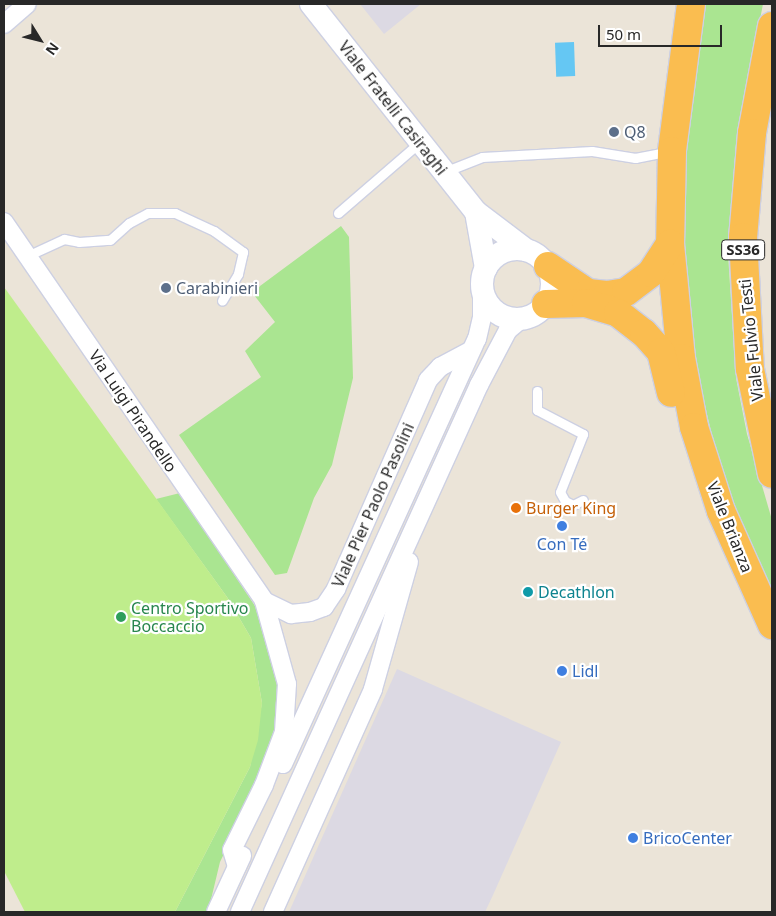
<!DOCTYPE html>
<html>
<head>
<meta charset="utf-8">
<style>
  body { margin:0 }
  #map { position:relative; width:776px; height:916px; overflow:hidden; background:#ebe4d8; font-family:"Noto Sans",sans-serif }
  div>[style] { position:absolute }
  .industrial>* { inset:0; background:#dcd9e3 }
  .green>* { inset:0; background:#aae591 }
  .pitch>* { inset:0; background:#bfed8c }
  .water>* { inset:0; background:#65c7f3; transform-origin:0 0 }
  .roads { filter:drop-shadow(1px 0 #cdd0e2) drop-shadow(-1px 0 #cdd0e2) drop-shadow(0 1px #cdd0e2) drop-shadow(0 -1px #cdd0e2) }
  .service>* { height:9px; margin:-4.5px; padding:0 4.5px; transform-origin:4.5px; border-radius:4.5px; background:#fff }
  .minor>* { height:18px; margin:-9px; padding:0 9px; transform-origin:9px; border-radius:9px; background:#fff }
  .tertiary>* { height:22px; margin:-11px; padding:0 11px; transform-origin:11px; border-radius:11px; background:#fff }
  .tertiary>.ring { margin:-11px; padding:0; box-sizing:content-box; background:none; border:22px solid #fff; border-radius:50% }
  .trunk>* { height:28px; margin:-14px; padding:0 14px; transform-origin:14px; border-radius:14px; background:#fabd50 }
  .dots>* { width:14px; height:14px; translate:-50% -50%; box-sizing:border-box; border:2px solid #fff; border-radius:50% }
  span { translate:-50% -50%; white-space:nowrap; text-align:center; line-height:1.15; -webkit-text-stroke:4.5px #fff; paint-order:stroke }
  .shield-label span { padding:1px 4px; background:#fff; border:1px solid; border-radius:4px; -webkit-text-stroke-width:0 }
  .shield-label { font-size:15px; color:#282828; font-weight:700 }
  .street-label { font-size:16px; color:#282828 }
  .service-label { font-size:16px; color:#4e5e75 }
  .left { translate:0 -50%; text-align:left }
  .food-label { font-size:16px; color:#c56008 }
  .shop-label { font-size:16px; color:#366cbe }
  .culture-label { font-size:16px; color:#0d838f }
  .leisure-label { font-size:16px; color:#27864d }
  .frame { position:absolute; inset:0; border:5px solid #282828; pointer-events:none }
  .north { position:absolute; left:15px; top:15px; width:50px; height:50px; -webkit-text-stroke:4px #fff; paint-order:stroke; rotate:126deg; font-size:14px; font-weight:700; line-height:20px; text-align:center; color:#282828 }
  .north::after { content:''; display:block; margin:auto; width:18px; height:22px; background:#282828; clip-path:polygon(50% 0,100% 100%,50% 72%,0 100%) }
  .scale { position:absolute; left:598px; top:25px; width:124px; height:22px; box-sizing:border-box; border:2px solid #282828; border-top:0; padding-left:6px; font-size:15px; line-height:18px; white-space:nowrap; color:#282828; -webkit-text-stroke:4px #fff; paint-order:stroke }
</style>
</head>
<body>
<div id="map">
  <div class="industrial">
    <div style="clip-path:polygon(360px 4px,421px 4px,384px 34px)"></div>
    <div style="clip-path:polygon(397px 669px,561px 742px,493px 895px,485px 912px,289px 912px)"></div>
  </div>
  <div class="green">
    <div style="clip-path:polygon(704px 4px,763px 4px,736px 143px,728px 254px,736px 378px,747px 434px,772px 520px,772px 592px,733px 505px,718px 460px,695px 364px,682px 260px,682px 154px)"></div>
    <div style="clip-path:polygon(341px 226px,349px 237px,353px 378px,332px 465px,314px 498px,287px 573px,275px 575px,179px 435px,261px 377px,245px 351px,275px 322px,254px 295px,260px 286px)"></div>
    <div style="clip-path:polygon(180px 493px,257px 609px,280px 686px,279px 727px,267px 764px,220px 862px,208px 912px,175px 912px,250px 767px,262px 703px,251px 638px,227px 597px,156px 499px)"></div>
  </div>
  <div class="pitch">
    <div style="clip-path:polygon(4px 287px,227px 597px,251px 638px,262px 703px,258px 740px,250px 767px,175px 912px,25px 912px,4px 871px)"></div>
  </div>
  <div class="water">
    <div style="left:574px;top:42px;width:34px;height:19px;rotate:88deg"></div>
  </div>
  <div class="roads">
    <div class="service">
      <div style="left:444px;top:172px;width:41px;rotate:-21.5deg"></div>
      <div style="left:482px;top:157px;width:110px;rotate:-3.1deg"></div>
      <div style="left:592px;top:151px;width:44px;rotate:9.2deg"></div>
      <div style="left:635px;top:158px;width:36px;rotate:-11deg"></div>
      <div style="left:338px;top:213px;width:108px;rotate:-40.9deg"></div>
      <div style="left:27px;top:256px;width:41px;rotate:-24.7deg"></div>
      <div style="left:64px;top:239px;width:15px;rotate:11deg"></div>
      <div style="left:79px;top:242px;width:31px;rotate:-4deg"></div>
      <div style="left:110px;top:240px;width:25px;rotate:-42deg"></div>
      <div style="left:129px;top:223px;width:21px;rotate:-28deg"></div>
      <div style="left:148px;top:213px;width:27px"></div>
      <div style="left:175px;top:213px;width:43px;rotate:24.8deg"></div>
      <div style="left:214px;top:231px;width:36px;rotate:36deg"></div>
      <div style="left:243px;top:252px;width:23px;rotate:103deg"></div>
      <div style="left:238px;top:274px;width:31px;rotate:121deg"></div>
      <div style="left:537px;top:391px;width:19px;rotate:90deg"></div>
      <div style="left:537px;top:410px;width:52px;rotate:27.6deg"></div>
      <div style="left:583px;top:434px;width:62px;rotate:111.6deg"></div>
      <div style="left:560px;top:492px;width:10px;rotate:61deg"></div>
      <div style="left:565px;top:501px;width:9px;rotate:27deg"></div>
      <div style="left:573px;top:505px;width:11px;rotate:-27deg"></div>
    </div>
    <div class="minor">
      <div style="left:4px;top:24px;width:30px;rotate:-41deg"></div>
      <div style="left:4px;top:222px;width:460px;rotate:55.5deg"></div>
      <div style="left:264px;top:601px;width:86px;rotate:74.5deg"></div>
      <div style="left:287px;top:684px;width:48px;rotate:93.6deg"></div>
      <div style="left:284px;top:732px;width:57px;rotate:110.7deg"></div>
      <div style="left:264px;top:785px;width:72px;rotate:116.2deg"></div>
      <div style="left:232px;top:850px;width:17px;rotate:73deg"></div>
      <div style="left:264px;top:601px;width:30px;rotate:26deg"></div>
      <div style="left:291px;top:614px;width:19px;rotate:-6deg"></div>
      <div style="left:310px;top:612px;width:15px;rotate:-20deg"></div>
      <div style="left:324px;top:607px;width:22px;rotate:-56deg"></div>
      <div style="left:336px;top:589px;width:228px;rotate:-66.2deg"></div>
      <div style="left:428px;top:380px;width:18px;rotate:-47deg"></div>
      <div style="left:440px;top:367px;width:34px;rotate:-28deg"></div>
      <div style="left:283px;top:764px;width:467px;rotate:-65.5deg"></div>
      <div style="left:477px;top:339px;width:23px;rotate:-77deg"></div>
      <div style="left:482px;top:317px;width:27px;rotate:-90deg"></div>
      <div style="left:216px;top:912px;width:62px;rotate:-65.1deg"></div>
      <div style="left:240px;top:912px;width:579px;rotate:-65.61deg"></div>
      <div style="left:479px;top:385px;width:62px;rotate:-62.2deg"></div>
      <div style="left:508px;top:330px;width:17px;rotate:-40deg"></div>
      <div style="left:273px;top:912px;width:244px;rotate:-65.8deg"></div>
      <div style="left:373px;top:689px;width:132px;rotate:-74.2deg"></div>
    </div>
    <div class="tertiary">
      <div style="left:311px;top:4px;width:265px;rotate:51.6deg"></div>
      <div style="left:476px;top:212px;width:63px;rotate:37.2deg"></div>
      <div style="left:476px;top:212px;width:57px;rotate:79.9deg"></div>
      <div class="ring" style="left:482px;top:249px;width:48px;height:48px"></div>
    </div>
    <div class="trunk">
      <div style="left:691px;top:4px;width:148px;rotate:97.4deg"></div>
      <div style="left:672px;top:151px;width:93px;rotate:91.2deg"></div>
      <div style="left:670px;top:244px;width:115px;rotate:84.5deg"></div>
      <div style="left:681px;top:358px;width:70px;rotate:79.3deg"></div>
      <div style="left:694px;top:427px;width:88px;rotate:72.2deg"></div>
      <div style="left:721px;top:511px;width:125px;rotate:65.9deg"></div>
      <div style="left:772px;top:26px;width:109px;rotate:100.6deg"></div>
      <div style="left:752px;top:133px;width:104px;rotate:94.9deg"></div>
      <div style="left:743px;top:237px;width:132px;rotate:87deg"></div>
      <div style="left:750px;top:369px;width:107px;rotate:78.2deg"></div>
      <div style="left:548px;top:266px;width:48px;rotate:34deg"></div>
      <div style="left:588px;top:293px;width:19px;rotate:6deg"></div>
      <div style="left:607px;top:295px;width:19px;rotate:-9deg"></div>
      <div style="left:626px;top:292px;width:31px;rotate:-37deg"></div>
      <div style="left:651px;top:273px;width:35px;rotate:-57deg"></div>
      <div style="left:546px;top:304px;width:40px;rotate:-1.4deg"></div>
      <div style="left:586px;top:303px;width:34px;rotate:17deg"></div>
      <div style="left:618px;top:313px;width:33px;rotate:38deg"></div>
      <div style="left:644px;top:333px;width:25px;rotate:48deg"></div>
      <div style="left:661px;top:352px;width:42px;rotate:76.3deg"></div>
    </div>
  </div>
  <div class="dots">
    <div style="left:614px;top:132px;background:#5c6f8a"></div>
    <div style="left:166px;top:288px;background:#5c6f8a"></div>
    <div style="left:516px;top:508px;background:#e8710a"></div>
    <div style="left:562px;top:526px;background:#3f7fe0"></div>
    <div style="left:528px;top:592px;background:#0f9aa8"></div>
    <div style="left:121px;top:617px;background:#2e9e5b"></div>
    <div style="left:562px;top:671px;background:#3f7fe0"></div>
    <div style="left:633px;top:838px;background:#3f7fe0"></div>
  </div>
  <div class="shield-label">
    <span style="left:743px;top:250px">SS36</span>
  </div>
  <div class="street-label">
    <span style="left:393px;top:108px;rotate:52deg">Viale Fratelli Casiraghi</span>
    <span style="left:751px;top:340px;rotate:-96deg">Viale Fulvio Testi</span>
    <span style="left:133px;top:411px;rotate:56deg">Via Luigi Pirandello</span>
    <span style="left:373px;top:505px;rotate:-66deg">Viale Pier Paolo Pasolini</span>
    <span style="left:730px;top:527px;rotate:68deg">Viale Brianza</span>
  </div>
  <div class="service-label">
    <span class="left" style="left:624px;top:132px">Q8</span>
    <span class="left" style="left:176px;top:288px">Carabinieri</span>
  </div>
  <div class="food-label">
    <span class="left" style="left:526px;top:508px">Burger King</span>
  </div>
  <div class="shop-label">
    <span style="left:562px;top:544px">Con Té</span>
    <span class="left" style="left:572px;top:671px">Lidl</span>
    <span class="left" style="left:643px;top:838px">BricoCenter</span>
  </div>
  <div class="culture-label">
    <span class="left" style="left:538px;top:592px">Decathlon</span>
  </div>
  <div class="leisure-label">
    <span class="left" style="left:131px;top:617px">Centro Sportivo<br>Boccaccio</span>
  </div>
  <div class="frame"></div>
  <div class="north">N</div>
  <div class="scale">50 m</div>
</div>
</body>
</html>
